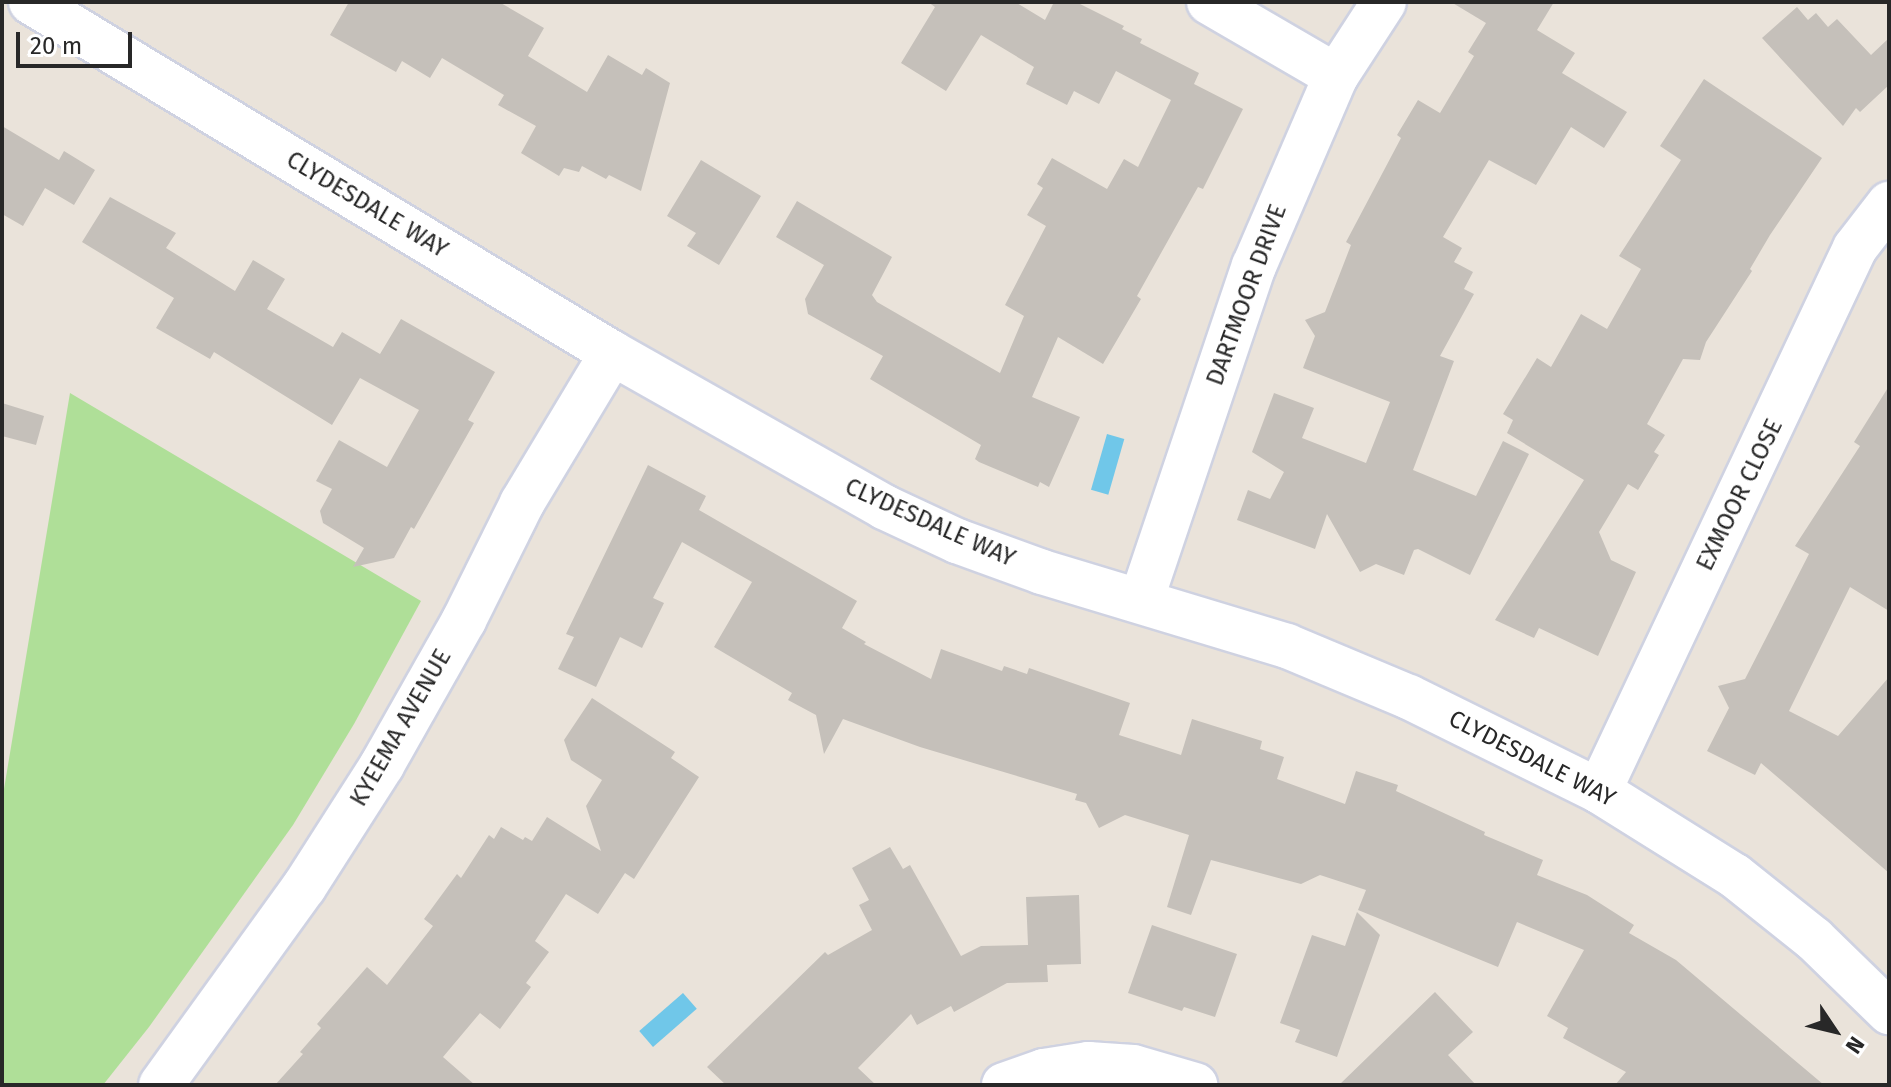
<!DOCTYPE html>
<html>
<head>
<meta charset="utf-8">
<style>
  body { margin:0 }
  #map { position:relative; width:1891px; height:1087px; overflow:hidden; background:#eae3da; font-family:"Fira Sans",sans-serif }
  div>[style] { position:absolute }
  .green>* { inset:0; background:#afdf98 }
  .water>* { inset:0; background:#70c7e9; transform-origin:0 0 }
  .building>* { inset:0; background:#c5c0ba }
  .roads { filter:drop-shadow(2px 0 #cfd2e1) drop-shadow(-2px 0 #cfd2e1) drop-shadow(0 2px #cfd2e1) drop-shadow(0 -2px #cfd2e1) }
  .street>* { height:44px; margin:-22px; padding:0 22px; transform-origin:22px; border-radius:22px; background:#fff }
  span { translate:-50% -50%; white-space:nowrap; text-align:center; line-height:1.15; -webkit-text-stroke:7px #fff; paint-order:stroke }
  .street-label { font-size:24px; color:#282828 }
  .frame { position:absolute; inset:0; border:4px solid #282828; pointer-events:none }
  .north { position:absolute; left:1795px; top:991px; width:80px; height:80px; -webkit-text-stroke:6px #fff; paint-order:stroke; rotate:125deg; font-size:22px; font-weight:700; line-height:32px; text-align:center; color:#282828 }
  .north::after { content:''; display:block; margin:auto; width:28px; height:36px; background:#282828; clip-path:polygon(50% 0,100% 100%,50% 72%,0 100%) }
  .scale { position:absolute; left:16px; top:32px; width:116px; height:36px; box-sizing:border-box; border:4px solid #282828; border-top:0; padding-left:10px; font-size:24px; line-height:28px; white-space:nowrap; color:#282828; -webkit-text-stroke:6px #fff; paint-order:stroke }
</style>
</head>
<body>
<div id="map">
  <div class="green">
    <div style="clip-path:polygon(70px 393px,421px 601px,354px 724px,293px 825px,149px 1027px,103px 1085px,2px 1085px,2px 801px)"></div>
  </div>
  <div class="water">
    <div style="left:1107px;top:434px;width:18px;height:58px;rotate:16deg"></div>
    <div style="left:683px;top:993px;width:21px;height:58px;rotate:49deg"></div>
  </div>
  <div class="building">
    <div style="clip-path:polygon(349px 2px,499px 2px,544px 28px,528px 56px,587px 92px,608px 55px,642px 75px,646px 68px,670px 83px,641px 191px,609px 175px,606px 179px,582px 166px,579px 172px,564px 168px,559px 176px,521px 153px,536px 126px,498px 105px,504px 95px,442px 58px,430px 78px,402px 61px,396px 72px,330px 35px)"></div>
    <div style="clip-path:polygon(928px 2px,1015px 2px,1045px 20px,1054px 2px,1076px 2px,1124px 26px,1122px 29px,1142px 39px,1140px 43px,1199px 73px,1194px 84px,1243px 109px,1203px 189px,1198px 187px,1137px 296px,1141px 299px,1103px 364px,1058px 337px,1032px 397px,1080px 417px,1049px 487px,1040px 482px,1038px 487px,979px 462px,975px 459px,981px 445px,870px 379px,883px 356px,808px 314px,805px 299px,824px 265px,776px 237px,797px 201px,892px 257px,872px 295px,877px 302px,1000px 373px,1024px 316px,1005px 305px,1046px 226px,1027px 215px,1043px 188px,1037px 184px,1052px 158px,1107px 189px,1124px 159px,1138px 167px,1171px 100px,1116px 71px,1099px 104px,1074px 91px,1067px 105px,1026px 84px,1034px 67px,981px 35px,946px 91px,901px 63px,935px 7px)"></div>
    <div style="clip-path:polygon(1451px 2px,1554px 2px,1537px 30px,1575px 53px,1562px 73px,1627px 112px,1604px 148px,1571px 127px,1536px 185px,1489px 160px,1443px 237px,1462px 248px,1454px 262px,1473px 272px,1464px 289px,1474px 294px,1440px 356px,1454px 361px,1413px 470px,1476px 496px,1503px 441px,1529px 454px,1470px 575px,1418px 549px,1414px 550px,1404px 575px,1376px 564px,1360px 572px,1327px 514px,1315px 549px,1237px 520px,1248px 490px,1270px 499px,1284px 472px,1252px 452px,1274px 393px,1314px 408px,1302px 438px,1366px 463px,1390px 402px,1303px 368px,1315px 336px,1305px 320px,1325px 312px,1351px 245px,1346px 242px,1401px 138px,1397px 135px,1418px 100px,1440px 113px,1474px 56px,1468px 52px,1486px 23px)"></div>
    <div style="clip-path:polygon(1797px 7px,1808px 20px,1816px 13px,1828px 27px,1837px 19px,1871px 55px,1889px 38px,1889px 85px,1860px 112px,1856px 108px,1843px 126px,1762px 38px)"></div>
    <div style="clip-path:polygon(1704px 79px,1822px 158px,1770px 235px,1750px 269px,1752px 271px,1706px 342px,1700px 360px,1683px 359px,1647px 424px,1665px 435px,1654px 452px,1659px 455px,1638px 490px,1628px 484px,1599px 532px,1611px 560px,1636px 572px,1598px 656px,1539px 628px,1534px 638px,1495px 620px,1584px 480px,1507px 433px,1513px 420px,1503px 414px,1537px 358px,1551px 367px,1581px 314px,1607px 329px,1641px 269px,1619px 256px,1681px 160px,1660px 146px)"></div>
    <div style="clip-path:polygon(2px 126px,59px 160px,64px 151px,95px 170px,74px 205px,45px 188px,23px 226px,2px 214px)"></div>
    <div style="clip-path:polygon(701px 160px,761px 196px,719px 265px,687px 246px,696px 233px,667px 216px)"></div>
    <div style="clip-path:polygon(110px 197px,176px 233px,166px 248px,235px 291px,253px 260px,285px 279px,267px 309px,333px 347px,342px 332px,380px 354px,401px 319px,495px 372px,468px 420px,474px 423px,414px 529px,411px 527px,394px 558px,353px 567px,364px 548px,323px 523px,320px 511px,332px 489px,316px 481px,339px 440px,387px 467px,419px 410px,360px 378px,332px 425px,214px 352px,210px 359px,156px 328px,174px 298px,82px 242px)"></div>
    <div style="clip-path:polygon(1889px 386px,1889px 611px,1850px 587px,1789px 711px,1838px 736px,1889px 677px,1889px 873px,1761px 763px,1755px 775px,1707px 751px,1729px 708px,1718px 686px,1745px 679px,1809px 554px,1795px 546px,1860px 446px,1854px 442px)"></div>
    <div style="clip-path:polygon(2px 403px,44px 416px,36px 445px,2px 436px)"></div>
    <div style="clip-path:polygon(648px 465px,706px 496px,699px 510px,857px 601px,842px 628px,866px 642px,864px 644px,931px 679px,941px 649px,1002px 671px,1004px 666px,1027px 674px,1029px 668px,1130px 703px,1119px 735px,1181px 755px,1192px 719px,1262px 741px,1260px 749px,1284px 757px,1277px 779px,1345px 804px,1356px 771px,1398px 785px,1396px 791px,1485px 832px,1484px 835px,1543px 860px,1537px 875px,1587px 895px,1634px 925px,1629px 933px,1676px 960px,1824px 1085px,1615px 1085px,1626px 1072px,1563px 1038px,1568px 1028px,1547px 1016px,1584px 950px,1517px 922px,1498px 967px,1358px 910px,1366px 890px,1320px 875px,1301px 884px,1211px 860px,1191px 915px,1167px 907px,1189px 835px,1125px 815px,1099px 828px,1086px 803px,1075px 800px,1077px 794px,920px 747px,843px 719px,824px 754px,816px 715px,788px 700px,792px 693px,714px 647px,752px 582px,682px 542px,653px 598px,664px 603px,642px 648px,620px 637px,596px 687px,558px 669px,574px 637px,566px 634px)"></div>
    <div style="clip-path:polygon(592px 698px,675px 752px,671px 758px,699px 777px,634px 879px,625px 873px,598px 914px,566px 894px,535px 941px,549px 952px,526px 983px,531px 987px,500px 1029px,480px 1013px,443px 1057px,475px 1085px,275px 1085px,303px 1054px,300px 1052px,321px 1028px,317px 1024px,367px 967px,387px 985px,433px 926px,424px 919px,457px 874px,461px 878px,489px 835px,494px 839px,501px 827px,523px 840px,525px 837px,532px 841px,547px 817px,601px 851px,586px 806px,602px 780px,571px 760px,564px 740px)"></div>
    <div style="clip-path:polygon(890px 847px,903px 869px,910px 865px,961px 956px,981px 946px,1028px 945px,1026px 897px,1079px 895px,1081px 964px,1047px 965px,1048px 982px,1007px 983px,954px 1012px,951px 1006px,917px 1025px,911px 1014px,858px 1068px,876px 1085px,726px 1085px,707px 1067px,825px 952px,828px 955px,872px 930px,859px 905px,869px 900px,852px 868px)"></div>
    <div style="clip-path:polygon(1357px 912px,1380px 935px,1337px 1057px,1295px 1042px,1300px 1030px,1280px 1023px,1312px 935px,1345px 946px)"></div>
    <div style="clip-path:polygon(1152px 925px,1237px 954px,1215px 1017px,1184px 1007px,1182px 1011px,1128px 993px)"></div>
    <div style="clip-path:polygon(1435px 992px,1473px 1032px,1448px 1055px,1476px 1085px,1339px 1085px)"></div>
  </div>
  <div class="roads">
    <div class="street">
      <div style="left:31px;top:2px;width:679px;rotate:31.14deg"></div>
      <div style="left:612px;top:353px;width:313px;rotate:29.5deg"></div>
      <div style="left:884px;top:507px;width:81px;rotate:25deg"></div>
      <div style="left:957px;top:541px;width:90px;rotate:20deg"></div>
      <div style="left:1042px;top:572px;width:256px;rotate:16.8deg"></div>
      <div style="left:1287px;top:646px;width:132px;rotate:22.7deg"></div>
      <div style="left:1409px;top:697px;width:212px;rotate:26.3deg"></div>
      <div style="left:1599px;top:791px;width:160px;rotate:32deg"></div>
      <div style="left:1735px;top:876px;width:101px;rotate:38.6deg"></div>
      <div style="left:1814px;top:939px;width:105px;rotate:44.2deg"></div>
      <div style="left:1209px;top:2px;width:147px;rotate:30.2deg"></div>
      <div style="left:1141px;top:601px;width:354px;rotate:-71.4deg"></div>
      <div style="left:1254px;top:266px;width:207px;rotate:-66.7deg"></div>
      <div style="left:1336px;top:76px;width:88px;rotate:-57deg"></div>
      <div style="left:1599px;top:791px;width:600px;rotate:-64.76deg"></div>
      <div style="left:1855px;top:248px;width:56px;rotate:-52.3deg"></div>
      <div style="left:161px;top:1085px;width:244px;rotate:-54.2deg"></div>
      <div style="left:304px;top:887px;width:145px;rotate:-57.4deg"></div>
      <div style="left:382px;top:765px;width:167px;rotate:-60.5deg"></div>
      <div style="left:464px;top:620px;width:131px;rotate:-63.6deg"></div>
      <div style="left:522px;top:503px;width:175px;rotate:-59deg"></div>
      <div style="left:1004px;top:1085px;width:42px;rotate:-19.3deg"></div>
      <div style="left:1044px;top:1071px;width:45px;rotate:-9deg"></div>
      <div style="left:1088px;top:1064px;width:45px;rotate:3.8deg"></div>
      <div style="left:1133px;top:1067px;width:65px;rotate:16.2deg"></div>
    </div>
  </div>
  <div class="street-label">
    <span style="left:367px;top:205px;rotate:31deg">CLYDESDALE WAY</span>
    <span style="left:1247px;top:295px;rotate:-70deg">DARTMOOR DRIVE</span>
    <span style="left:1740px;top:495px;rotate:-64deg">EXMOOR CLOSE</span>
    <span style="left:930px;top:523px;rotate:24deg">CLYDESDALE WAY</span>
    <span style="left:401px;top:728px;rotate:-60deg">KYEEMA AVENUE</span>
    <span style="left:1532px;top:759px;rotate:27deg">CLYDESDALE WAY</span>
  </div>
  <div class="frame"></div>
  <div class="north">N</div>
  <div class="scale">20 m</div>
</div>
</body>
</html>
